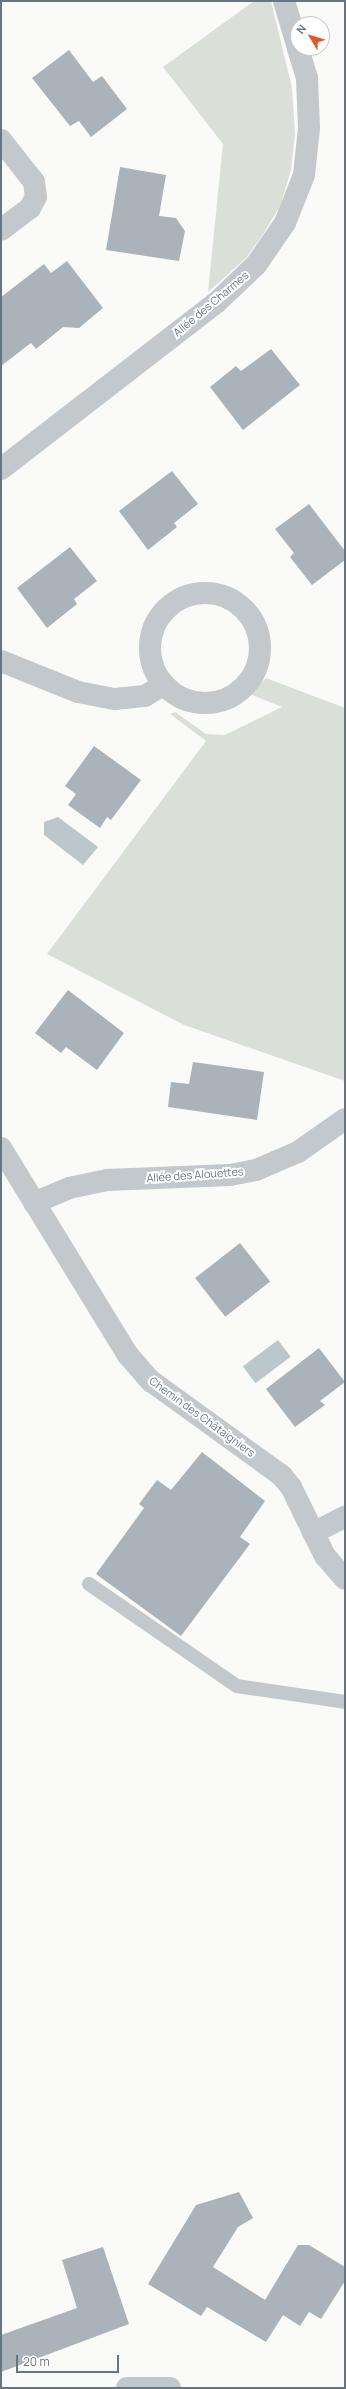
<!DOCTYPE html>
<html>
<head>
<meta charset="utf-8">
<style>
  body { margin:0 }
  #map { position:relative; width:346px; height:2389px; overflow:hidden; background:#fafaf8; font-family:Manrope,sans-serif }
  div>[style] { position:absolute }
  .green>* { inset:0; background:#dadfd7 }
  .water>* { inset:0; background:#bbc7cb; transform-origin:0 0 }
  .building>* { inset:0; background:#aab3b9; transform-origin:0 0 }
  .lane>* { height:14px; margin:-7px; padding:0 7px; transform-origin:7px; border-radius:7px; background:#c3c8cc }
  .street>* { height:22px; margin:-11px; padding:0 11px; transform-origin:11px; border-radius:11px; background:#c3c8cc }
  .street>.ring { margin:-11px; padding:0; box-sizing:content-box; background:none; border:22px solid #c3c8cc; border-radius:50% }
  span { translate:-50% -50%; white-space:nowrap; text-align:center; line-height:1.15; -webkit-text-stroke:4px #fff; paint-order:stroke }
  .street-label { font-size:11px; color:#657683 }
  .frame { position:absolute; inset:0; border:2px solid #657683; pointer-events:none }
  .north { position:absolute; left:290px; top:16px; width:40px; height:40px; box-sizing:border-box; background:#fff; border:1px solid #c1c8cd; border-radius:50%; rotate:308deg; font-size:11px; font-weight:700; line-height:16px; text-align:center; color:#657683 }
  .north::after { content:''; display:block; margin:auto; width:14px; height:18px; background:#e4572e; clip-path:polygon(50% 0,100% 100%,50% 72%,0 100%) }
  .scale { position:absolute; left:16px; top:2355px; width:103px; height:18px; box-sizing:border-box; border:2px solid #657683; border-top:0; padding-left:5px; font-size:12px; line-height:14px; white-space:nowrap; color:#657683; -webkit-text-stroke:3px #fff; paint-order:stroke }
</style>
</head>
<body>
<div id="map">
  <div class="green">
    <div style="clip-path:polygon(254px 1px,271px 1px,292px 88px,295px 134px,291px 170px,280px 206px,262px 236px,246px 258px,208px 292px,223px 144px,163px 67px)"></div>
    <div style="clip-path:polygon(266px 678px,345px 708px,345px 1081px,184px 1025px,47px 954px,206px 741px,170px 714px,175px 712px,206px 734px,225px 735px,282px 707px,250px 694px)"></div>
  </div>
  <div class="water">
    <div style="clip-path:polygon(58px 817px,98px 847px,83px 865px,44px 835px,44px 822px)"></div>
    <div style="left:278px;top:1340px;width:21px;height:44px;rotate:53deg"></div>
  </div>
  <div class="building">
    <div style="clip-path:polygon(69px 50px,93px 82px,102px 76px,127px 109px,91px 137px,79px 121px,70px 126px,32px 78px)"></div>
    <div style="clip-path:polygon(120px 167px,166px 175px,159px 216px,176px 218px,185px 231px,179px 261px,106px 250px)"></div>
    <div style="clip-path:polygon(67px 261px,103px 308px,79px 328px,63px 327px,36px 349px,31px 343px,1px 366px,1px 297px,44px 264px,51px 273px)"></div>
    <div style="clip-path:polygon(271px 349px,300px 385px,243px 430px,210px 387px,236px 366px,241px 371px)"></div>
    <div style="clip-path:polygon(172px 471px,198px 504px,174px 523px,177px 527px,148px 550px,119px 511px)"></div>
    <div style="clip-path:polygon(309px 504px,345px 551px,345px 560px,312px 585px,290px 557px,294px 553px,275px 529px)"></div>
    <div style="clip-path:polygon(70px 547px,97px 581px,74px 599px,77px 604px,47px 628px,17px 588px)"></div>
    <div style="clip-path:polygon(94px 746px,141px 780px,111px 820px,107px 817px,100px 828px,68px 805px,76px 794px,65px 786px)"></div>
    <div style="clip-path:polygon(68px 990px,124px 1033px,97px 1070px,66px 1047px,61px 1053px,35px 1033px)"></div>
    <div style="clip-path:polygon(193px 1062px,264px 1072px,257px 1120px,168px 1107px,171px 1082px,189px 1084px)"></div>
    <div style="left:240px;top:1243px;width:49px;height:57px;rotate:52deg"></div>
    <div style="clip-path:polygon(319px 1348px,345px 1382px,320px 1401px,325px 1405px,295px 1427px,266px 1389px)"></div>
    <div style="clip-path:polygon(202px 1452px,265px 1501px,240px 1537px,250px 1544px,181px 1636px,96px 1574px,144px 1508px,139px 1504px,157px 1480px,171px 1490px)"></div>
    <div style="clip-path:polygon(239px 2192px,253px 2218px,238px 2227px,213px 2267px,265px 2300px,298px 2245px,309px 2245px,345px 2267px,345px 2281px,321px 2319px,309px 2312px,300px 2326px,283px 2315px,266px 2342px,207px 2307px,201px 2316px,148px 2284px,196px 2205px)"></div>
    <div style="clip-path:polygon(103px 2247px,129px 2324px,1px 2372px,1px 2335px,77px 2308px,62px 2260px)"></div>
  </div>
  <div class="lane">
    <div style="left:89px;top:1584px;width:180px;rotate:34.6deg"></div>
    <div style="left:237px;top:1686px;width:109px;rotate:8.4deg"></div>
  </div>
  <div class="street">
    <div style="left:284px;top:1px;width:49px;rotate:73.4deg"></div>
    <div style="left:1px;top:140px;width:53px;rotate:51.8deg"></div>
    <div style="left:34px;top:182px;width:15px;rotate:82deg"></div>
    <div style="left:36px;top:197px;width:13px;rotate:119deg"></div>
    <div style="left:30px;top:208px;width:36px;rotate:143deg"></div>
    <div style="left:1px;top:469px;width:273px;rotate:-37.7deg"></div>
    <div style="left:217px;top:302px;width:54px;rotate:-43.5deg"></div>
    <div style="left:256px;top:265px;width:51px;rotate:-55.4deg"></div>
    <div style="left:285px;top:223px;width:52px;rotate:-68.4deg"></div>
    <div style="left:304px;top:175px;width:47px;rotate:-83.9deg"></div>
    <div style="left:309px;top:128px;width:50px;rotate:-92.3deg"></div>
    <div style="left:307px;top:78px;width:31px;rotate:-107deg"></div>
    <div class="ring" style="left:150px;top:593px;width:88px;height:88px"></div>
    <div style="left:1px;top:661px;width:83px;rotate:21.9deg"></div>
    <div style="left:78px;top:692px;width:38px;rotate:11deg"></div>
    <div style="left:115px;top:699px;width:30px;rotate:-6deg"></div>
    <div style="left:145px;top:696px;width:22px;rotate:-32deg"></div>
    <div style="left:1px;top:1148px;width:243px;rotate:58.5deg"></div>
    <div style="left:128px;top:1355px;width:35px;rotate:49deg"></div>
    <div style="left:151px;top:1381px;width:162px;rotate:35.9deg"></div>
    <div style="left:282px;top:1476px;width:14px;rotate:51deg"></div>
    <div style="left:291px;top:1487px;width:77px;rotate:63.8deg"></div>
    <div style="left:325px;top:1556px;width:30px;rotate:49deg"></div>
    <div style="left:34px;top:1203px;width:38px;rotate:-23deg"></div>
    <div style="left:69px;top:1188px;width:39px;rotate:-12deg"></div>
    <div style="left:107px;top:1180px;width:123px;rotate:-2.3deg"></div>
    <div style="left:230px;top:1175px;width:26px;rotate:-11deg"></div>
    <div style="left:256px;top:1170px;width:46px;rotate:-23.2deg"></div>
    <div style="left:298px;top:1152px;width:57px;rotate:-35.1deg"></div>
    <div style="left:313px;top:1533px;width:36px;rotate:-27deg"></div>
    <div style="left:127px;top:2388px;width:43px"></div>
  </div>
  <div class="street-label">
    <span style="left:211px;top:304px;rotate:-40deg">Allée des Charmes</span>
    <span style="left:195px;top:1175px;rotate:-4deg">Allée des Alouettes</span>
    <span style="left:202px;top:1417px;rotate:36deg">Chemin des Châtaigniers</span>
  </div>
  <div class="frame"></div>
  <div class="north">N</div>
  <div class="scale">20 m</div>
</div>
</body>
</html>
